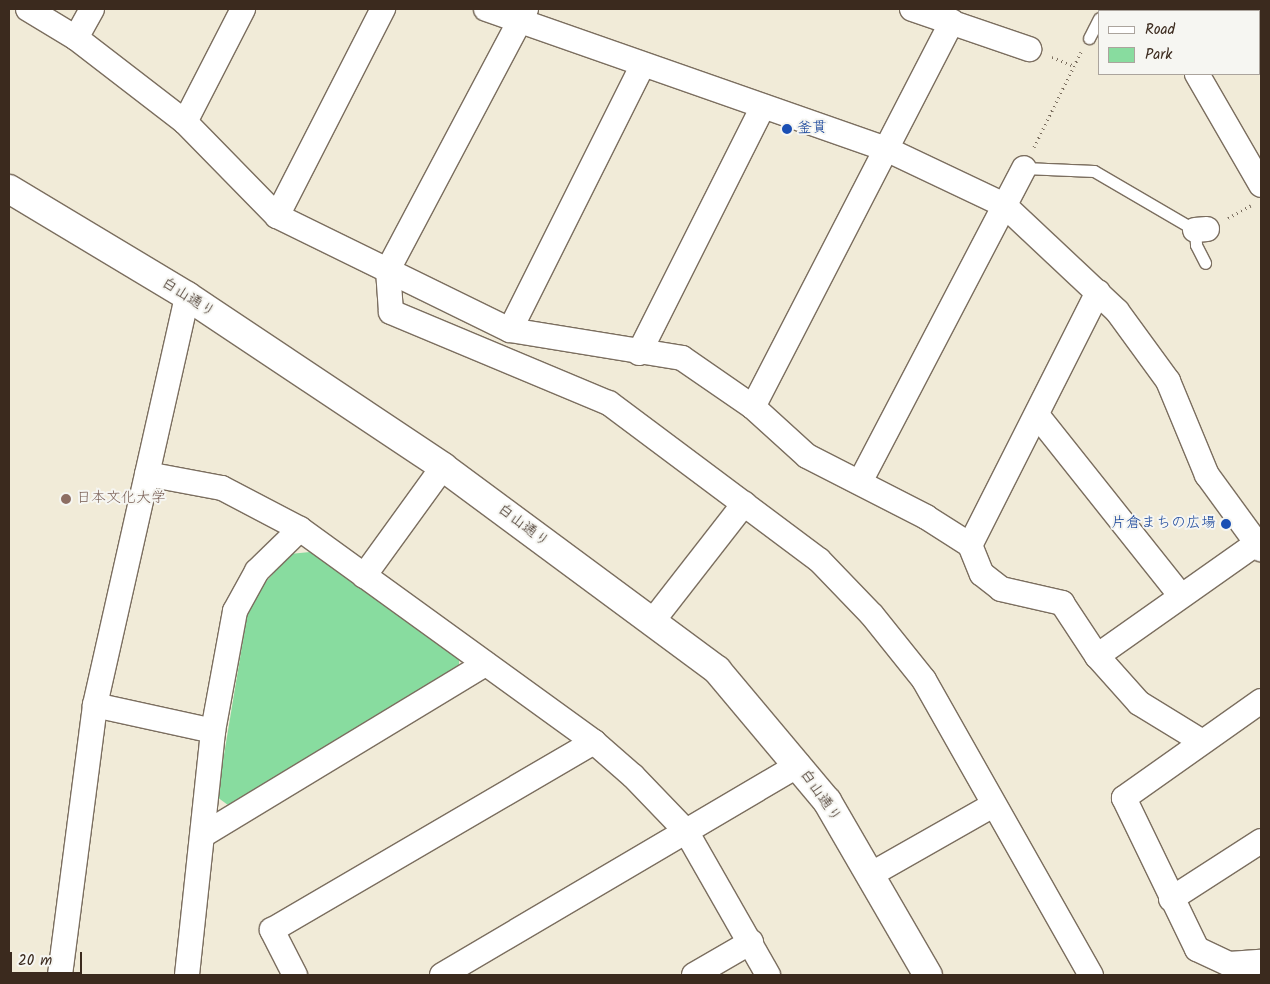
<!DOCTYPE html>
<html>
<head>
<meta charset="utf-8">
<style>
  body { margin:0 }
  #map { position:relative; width:1270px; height:984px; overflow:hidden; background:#f1ebd8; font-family:Kalam,"Klee One",sans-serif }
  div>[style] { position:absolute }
  .green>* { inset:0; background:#88dc9f }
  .path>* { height:3px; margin-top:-1.5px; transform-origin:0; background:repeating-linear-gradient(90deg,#7b6e5f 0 1px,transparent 0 5px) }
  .roads { filter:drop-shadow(1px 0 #7b6e5f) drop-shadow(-1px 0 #7b6e5f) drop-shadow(0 1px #7b6e5f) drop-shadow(0 -1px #7b6e5f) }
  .service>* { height:11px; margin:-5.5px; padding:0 5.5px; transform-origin:5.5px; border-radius:5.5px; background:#fff }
  .minor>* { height:24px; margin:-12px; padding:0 12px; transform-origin:12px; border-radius:12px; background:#fff }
  .tertiary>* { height:28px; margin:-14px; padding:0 14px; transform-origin:14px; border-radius:14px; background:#fff }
  .dots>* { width:14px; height:14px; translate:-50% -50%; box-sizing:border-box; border:2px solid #f6f6f2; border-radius:50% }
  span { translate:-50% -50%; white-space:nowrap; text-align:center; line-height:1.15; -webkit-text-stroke:4px #f6f6f2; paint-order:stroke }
  .transit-label { font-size:15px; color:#164399 }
  .left { translate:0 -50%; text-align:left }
  .right { translate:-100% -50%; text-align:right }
  .street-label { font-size:15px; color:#3b2a1e }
  .education-label { font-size:15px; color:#785e54 }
  .frame { position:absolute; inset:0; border:10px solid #3b2a1e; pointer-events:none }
  .legend { position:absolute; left:1098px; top:10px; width:162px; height:65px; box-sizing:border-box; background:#f6f6f2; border:1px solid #aba49d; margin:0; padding:6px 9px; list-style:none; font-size:15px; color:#3b2a1e }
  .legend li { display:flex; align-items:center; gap:10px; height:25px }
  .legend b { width:25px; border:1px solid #aba49d }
  .scale { position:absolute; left:10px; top:952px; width:72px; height:22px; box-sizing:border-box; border:2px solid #3b2a1e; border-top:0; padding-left:6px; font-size:15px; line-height:18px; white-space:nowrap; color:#3b2a1e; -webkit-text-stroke:4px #f6f6f2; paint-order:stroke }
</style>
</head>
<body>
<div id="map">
  <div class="green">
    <div style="clip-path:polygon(310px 552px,459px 654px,459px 668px,228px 805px,217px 797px,248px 610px,258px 591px,290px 554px)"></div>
  </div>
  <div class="path">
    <div style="left:1052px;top:57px;width:24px;rotate:22deg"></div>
    <div style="left:1034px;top:147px;width:106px;rotate:-63.7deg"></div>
    <div style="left:1228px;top:218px;width:26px;rotate:-29deg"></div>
  </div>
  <div class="roads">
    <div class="service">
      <div style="left:1089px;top:38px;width:22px;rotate:-63deg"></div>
      <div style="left:1024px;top:168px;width:70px;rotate:2.5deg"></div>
      <div style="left:1094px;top:171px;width:117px;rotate:30.3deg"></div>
      <div style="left:1195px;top:230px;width:15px;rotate:86deg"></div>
      <div style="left:1196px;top:245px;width:20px;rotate:63deg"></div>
    </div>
    <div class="minor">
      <div style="left:28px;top:9px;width:56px;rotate:31.1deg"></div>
      <div style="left:76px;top:38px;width:138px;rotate:37.6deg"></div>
      <div style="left:185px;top:122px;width:132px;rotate:45.6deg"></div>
      <div style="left:277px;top:216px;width:259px;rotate:26.1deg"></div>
      <div style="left:510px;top:330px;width:174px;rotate:9.2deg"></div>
      <div style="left:682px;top:358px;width:86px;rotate:34.6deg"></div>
      <div style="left:753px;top:407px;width:73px;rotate:42.2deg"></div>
      <div style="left:807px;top:456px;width:134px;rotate:27.1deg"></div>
      <div style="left:926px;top:517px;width:52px;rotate:32.5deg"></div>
      <div style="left:486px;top:9px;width:422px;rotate:19.3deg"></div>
      <div style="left:884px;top:148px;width:133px;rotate:25.4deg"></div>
      <div style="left:1004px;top:205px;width:155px;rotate:43.2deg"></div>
      <div style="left:1117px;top:311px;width:87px;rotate:53.9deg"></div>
      <div style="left:1168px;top:381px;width:102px;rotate:67.5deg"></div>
      <div style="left:1207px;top:475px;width:92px;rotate:53.9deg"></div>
      <div style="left:526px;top:9px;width:295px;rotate:117.9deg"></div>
      <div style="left:388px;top:270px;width:42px;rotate:85.9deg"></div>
      <div style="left:391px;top:312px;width:236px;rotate:22.7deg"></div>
      <div style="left:609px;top:403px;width:262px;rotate:36.8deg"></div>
      <div style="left:819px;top:560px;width:76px;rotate:46.1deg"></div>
      <div style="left:872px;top:615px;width:83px;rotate:51.3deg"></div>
      <div style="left:924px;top:680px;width:339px;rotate:60.5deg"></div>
      <div style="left:912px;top:9px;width:124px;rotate:18.9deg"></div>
      <div style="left:1160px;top:9px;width:2px;rotate:63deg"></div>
      <div style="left:76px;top:38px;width:33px;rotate:-61deg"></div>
      <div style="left:1197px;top:74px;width:128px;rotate:60deg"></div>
      <div style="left:185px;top:122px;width:127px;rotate:-62.8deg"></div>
      <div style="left:277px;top:216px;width:233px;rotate:-62.9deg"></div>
      <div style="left:1195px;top:230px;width:12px;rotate:-5deg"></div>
      <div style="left:1098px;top:292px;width:284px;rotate:116.8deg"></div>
      <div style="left:970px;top:545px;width:31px;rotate:68deg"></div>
      <div style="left:982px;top:574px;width:24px;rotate:38deg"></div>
      <div style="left:1001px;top:589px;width:63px;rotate:12.9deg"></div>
      <div style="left:1062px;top:603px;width:64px;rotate:56.6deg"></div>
      <div style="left:1097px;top:656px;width:63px;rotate:48.2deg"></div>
      <div style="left:1139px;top:703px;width:73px;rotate:31.5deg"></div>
      <div style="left:510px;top:330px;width:297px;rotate:-63.4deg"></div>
      <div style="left:639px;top:353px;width:276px;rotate:-63.3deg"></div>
      <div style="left:753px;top:407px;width:434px;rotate:-62.7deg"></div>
      <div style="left:1037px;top:415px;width:231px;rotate:51.5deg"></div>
      <div style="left:147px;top:474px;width:76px;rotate:10.6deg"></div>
      <div style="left:222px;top:488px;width:88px;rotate:27.7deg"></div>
      <div style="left:300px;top:529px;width:363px;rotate:35.9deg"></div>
      <div style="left:594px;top:742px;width:52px;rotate:41.1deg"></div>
      <div style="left:633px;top:776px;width:76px;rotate:46.1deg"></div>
      <div style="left:686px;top:831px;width:166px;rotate:60.3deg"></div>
      <div style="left:860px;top:482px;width:354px;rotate:-62.4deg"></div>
      <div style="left:364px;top:576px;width:135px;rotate:-54.1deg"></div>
      <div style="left:652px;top:622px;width:150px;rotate:-52.1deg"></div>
      <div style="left:1097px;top:656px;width:196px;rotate:-35.2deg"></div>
      <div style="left:1261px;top:701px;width:168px;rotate:144.7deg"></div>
      <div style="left:1124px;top:798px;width:168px;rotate:64.2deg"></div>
      <div style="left:1197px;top:949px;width:35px;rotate:25deg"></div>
      <div style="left:1229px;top:964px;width:32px;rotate:-4deg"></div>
      <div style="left:95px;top:705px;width:121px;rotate:12.4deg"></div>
      <div style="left:203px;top:835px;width:330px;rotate:-31.2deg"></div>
      <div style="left:870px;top:875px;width:142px;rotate:-29.6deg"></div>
      <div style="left:1171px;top:899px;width:107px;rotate:-32.8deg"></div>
      <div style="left:60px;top:975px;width:272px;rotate:-82.6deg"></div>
      <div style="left:95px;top:705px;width:419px;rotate:-77.3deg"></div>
      <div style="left:187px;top:975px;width:245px;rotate:-83.9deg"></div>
      <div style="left:213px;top:731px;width:122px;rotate:-79.6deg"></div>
      <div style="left:235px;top:611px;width:46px;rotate:-61.2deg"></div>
      <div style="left:257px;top:571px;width:60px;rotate:-44.3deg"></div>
      <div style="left:295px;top:975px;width:51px;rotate:-117.1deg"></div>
      <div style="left:272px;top:930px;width:373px;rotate:-30.3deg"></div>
      <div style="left:442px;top:975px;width:414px;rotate:-30.5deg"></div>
      <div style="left:694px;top:975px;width:66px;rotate:-30.1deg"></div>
    </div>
    <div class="tertiary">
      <div style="left:9px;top:189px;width:208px;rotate:31deg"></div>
      <div style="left:187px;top:296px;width:308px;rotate:33.7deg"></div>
      <div style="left:443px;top:467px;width:341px;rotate:36.5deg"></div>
      <div style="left:717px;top:670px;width:171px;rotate:50deg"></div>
      <div style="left:827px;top:801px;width:201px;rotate:59.9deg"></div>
    </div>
  </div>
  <div class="dots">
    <div style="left:787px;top:129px;background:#1a4fb4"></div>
    <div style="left:66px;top:499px;background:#8d6e63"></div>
    <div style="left:1226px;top:524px;background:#1a4fb4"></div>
  </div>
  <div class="transit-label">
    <span class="left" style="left:797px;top:129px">釜貫</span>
    <span class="right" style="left:1216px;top:524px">片倉まちの広場</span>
  </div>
  <div class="street-label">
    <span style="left:188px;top:298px;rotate:32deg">白山通り</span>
    <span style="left:523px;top:526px;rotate:37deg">白山通り</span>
    <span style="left:820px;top:796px;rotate:55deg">白山通り</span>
  </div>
  <div class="education-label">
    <span class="left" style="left:76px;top:499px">日本文化大学</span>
  </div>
  <div class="frame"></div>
  <ul class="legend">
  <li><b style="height:6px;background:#fff"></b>Road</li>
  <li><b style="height:14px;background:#88dc9f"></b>Park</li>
  </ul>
  <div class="scale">20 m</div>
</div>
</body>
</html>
